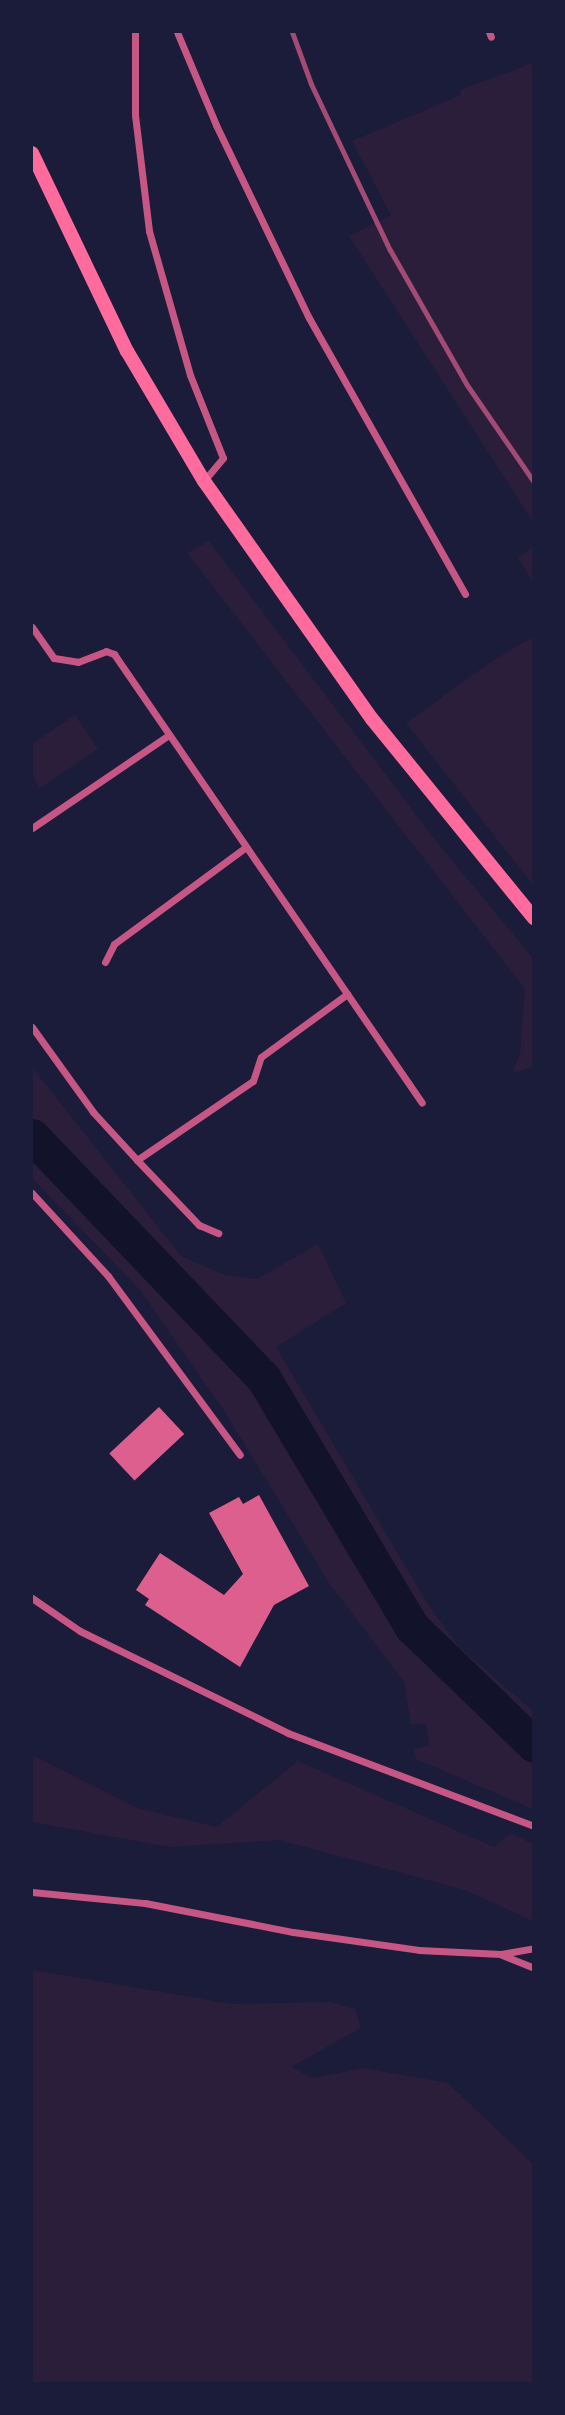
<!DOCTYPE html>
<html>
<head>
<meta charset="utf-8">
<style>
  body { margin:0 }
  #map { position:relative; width:565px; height:2415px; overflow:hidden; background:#1b1b3a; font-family:Barlow,sans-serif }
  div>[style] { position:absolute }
  .green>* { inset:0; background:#2a1e3b }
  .river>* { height:35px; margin:-17.5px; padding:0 17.5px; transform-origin:17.5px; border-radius:17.5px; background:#12122b }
  .building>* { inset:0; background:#dd5f8e; transform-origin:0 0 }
  .minor>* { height:7px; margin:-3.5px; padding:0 3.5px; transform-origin:3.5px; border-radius:3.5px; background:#c65784 }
  .primary>* { height:14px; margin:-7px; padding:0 7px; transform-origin:7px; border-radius:7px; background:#ff6b9d }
  .rail>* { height:5px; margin:-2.5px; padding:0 2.5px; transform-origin:2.5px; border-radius:2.5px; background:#a44b75 }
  span { translate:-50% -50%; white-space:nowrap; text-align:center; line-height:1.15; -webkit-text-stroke:7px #1b1b3a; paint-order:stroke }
  .frame { position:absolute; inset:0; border:33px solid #1b1b3a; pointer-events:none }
</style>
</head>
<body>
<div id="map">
  <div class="green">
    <div style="clip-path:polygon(533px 63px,533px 522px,349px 236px,391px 215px,352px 141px,461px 95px,460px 90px)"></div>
    <div style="clip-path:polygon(209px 541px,435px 840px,533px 958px,533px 1067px,512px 1073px,520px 1054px,525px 989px,187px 553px)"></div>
    <div style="clip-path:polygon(533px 546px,533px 582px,518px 558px)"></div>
    <div style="clip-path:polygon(533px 637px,533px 885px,406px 723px,495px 659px)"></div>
    <div style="clip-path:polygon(75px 715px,98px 749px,40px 788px,32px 775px,32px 744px)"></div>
    <div style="clip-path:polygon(32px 1067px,181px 1256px,225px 1275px,257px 1279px,318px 1244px,346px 1303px,276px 1347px,427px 1603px,459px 1647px,533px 1711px,533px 1809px,416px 1759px,414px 1749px,429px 1746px,426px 1723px,411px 1725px,404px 1682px,329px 1583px,225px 1412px,140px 1290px,32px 1178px)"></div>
    <div style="clip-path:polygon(32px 1755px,137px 1808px,217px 1827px,298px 1761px,494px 1847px,511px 1833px,533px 1844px,533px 1921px,465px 1890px,279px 1840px,169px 1847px,32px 1822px)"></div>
    <div style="clip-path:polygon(32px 1970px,233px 2004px,330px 2002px,355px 2009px,361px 2028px,291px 2067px,313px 2078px,363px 2068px,448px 2083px,533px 2164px,533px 2383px,32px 2383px)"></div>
  </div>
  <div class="river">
    <div style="left:32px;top:1136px;width:336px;rotate:46.3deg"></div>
    <div style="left:264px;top:1379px;width:289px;rotate:59.2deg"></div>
    <div style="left:412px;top:1627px;width:170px;rotate:44deg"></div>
  </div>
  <div class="building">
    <div style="left:159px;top:1407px;width:37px;height:68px;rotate:47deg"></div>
    <div style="clip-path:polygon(259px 1495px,309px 1586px,274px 1605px,240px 1667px,145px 1605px,149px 1599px,136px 1590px,160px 1553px,224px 1595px,243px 1574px,209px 1513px,239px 1497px,243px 1504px)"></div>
  </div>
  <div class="minor">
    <div style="left:135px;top:32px;width:83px;rotate:90deg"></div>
    <div style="left:135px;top:115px;width:117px;rotate:83.1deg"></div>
    <div style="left:149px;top:231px;width:150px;rotate:74.1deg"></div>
    <div style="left:190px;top:375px;width:89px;rotate:68.3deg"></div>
    <div style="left:223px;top:458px;width:30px;rotate:130deg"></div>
    <div style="left:177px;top:32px;width:101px;rotate:67.2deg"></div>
    <div style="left:216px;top:125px;width:214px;rotate:64.3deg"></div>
    <div style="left:309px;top:318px;width:317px;rotate:60.5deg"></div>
    <div style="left:489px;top:32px;width:5px;rotate:68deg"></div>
    <div style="left:32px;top:627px;width:38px;rotate:55deg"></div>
    <div style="left:54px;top:658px;width:24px;rotate:9deg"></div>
    <div style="left:78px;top:662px;width:30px;rotate:-21deg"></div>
    <div style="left:106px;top:651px;width:9px;rotate:21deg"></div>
    <div style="left:114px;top:654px;width:544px;rotate:55.55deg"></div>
    <div style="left:32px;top:828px;width:166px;rotate:-34.2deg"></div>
    <div style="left:105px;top:962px;width:20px;rotate:-63deg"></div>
    <div style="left:114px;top:944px;width:164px;rotate:-36.3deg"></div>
    <div style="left:32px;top:1027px;width:105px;rotate:54.3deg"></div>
    <div style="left:93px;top:1112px;width:65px;rotate:47.5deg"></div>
    <div style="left:137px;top:1160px;width:90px;rotate:46.4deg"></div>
    <div style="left:199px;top:1225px;width:21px;rotate:23deg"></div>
    <div style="left:137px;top:1160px;width:140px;rotate:-34.3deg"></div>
    <div style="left:253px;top:1081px;width:25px;rotate:-72deg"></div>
    <div style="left:261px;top:1057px;width:107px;rotate:-36.2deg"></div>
    <div style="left:32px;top:1193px;width:113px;rotate:47.5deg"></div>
    <div style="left:108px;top:1276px;width:222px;rotate:53.6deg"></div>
    <div style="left:32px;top:1598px;width:58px;rotate:34.5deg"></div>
    <div style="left:80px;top:1631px;width:232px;rotate:26.1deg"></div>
    <div style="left:288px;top:1733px;width:263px;rotate:20.7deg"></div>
    <div style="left:32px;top:1892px;width:114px;rotate:5.6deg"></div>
    <div style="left:145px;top:1903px;width:151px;rotate:11.1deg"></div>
    <div style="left:293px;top:1932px;width:127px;rotate:8.1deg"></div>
    <div style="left:419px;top:1950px;width:82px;rotate:2.8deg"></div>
    <div style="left:501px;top:1954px;width:34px;rotate:-10deg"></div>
    <div style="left:502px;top:1955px;width:35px;rotate:22deg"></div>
  </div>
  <div class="primary">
    <div style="left:32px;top:153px;width:220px;rotate:64.4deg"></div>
    <div style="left:127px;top:351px;width:151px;rotate:59.4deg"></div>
    <div style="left:204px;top:481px;width:291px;rotate:54.8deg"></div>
    <div style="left:372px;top:719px;width:257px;rotate:50.9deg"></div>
  </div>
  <div class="rail">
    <div style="left:292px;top:32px;width:55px;rotate:69.9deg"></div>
    <div style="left:311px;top:84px;width:184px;rotate:64.6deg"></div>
    <div style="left:390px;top:250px;width:155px;rotate:60.3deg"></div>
    <div style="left:467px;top:385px;width:118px;rotate:55.4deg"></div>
  </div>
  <div class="frame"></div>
</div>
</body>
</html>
